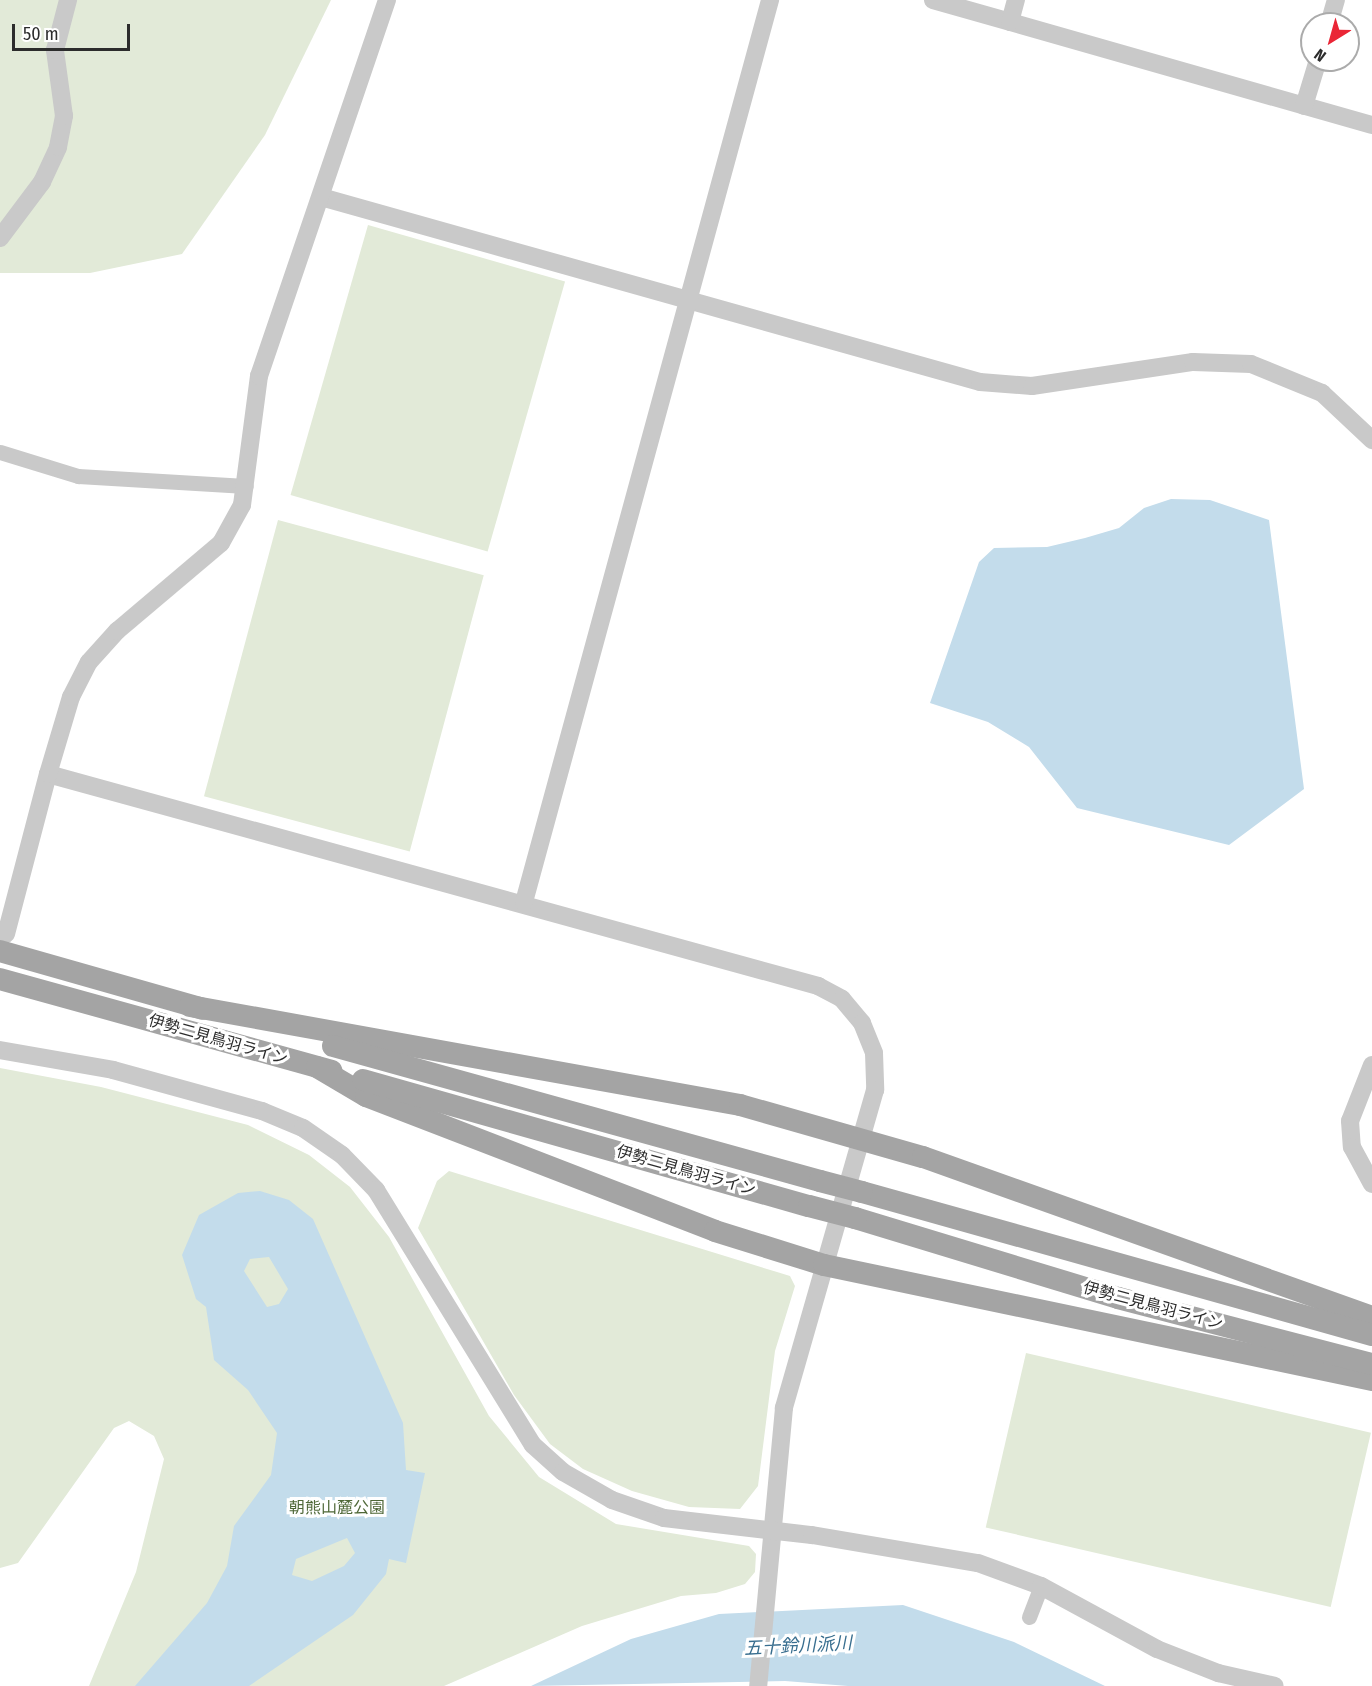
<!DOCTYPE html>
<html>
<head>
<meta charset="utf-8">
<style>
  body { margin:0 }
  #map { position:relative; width:1372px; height:1686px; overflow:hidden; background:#fff; font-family:"Fira Sans Condensed","Noto Sans JP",sans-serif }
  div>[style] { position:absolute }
  .green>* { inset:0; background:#e2ead8; transform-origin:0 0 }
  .water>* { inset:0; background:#c3dceb }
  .minor>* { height:15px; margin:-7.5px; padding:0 7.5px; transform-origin:7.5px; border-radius:7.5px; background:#c9c9c9 }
  .tertiary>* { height:18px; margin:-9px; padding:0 9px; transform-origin:9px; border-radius:9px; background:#c9c9c9 }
  .primary>* { height:22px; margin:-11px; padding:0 11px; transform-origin:11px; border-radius:11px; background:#a4a4a4 }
  .primary-bridge>* { height:22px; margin:-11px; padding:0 11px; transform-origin:11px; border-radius:11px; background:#a4a4a4 }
  span { translate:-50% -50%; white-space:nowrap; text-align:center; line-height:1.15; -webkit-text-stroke:6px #fff; paint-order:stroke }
  .street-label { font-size:16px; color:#2c2c2c }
  .park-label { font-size:16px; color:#4f6838 }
  .water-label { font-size:18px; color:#386e8f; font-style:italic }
  .north { position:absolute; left:1300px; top:12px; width:60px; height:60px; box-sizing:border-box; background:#fff; border:2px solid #ababab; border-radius:50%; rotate:217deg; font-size:16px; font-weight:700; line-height:24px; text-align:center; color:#2c2c2c }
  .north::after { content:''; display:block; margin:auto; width:21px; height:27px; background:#ea2636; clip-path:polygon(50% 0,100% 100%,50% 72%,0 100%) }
  .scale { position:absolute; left:12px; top:24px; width:118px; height:27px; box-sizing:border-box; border:3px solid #2c2c2c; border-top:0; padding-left:8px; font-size:18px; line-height:21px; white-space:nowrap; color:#2c2c2c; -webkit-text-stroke:4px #fff; paint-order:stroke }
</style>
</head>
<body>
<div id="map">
  <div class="green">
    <div style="clip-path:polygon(0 0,331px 0,265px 135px,182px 254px,90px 273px,0 273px)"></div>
    <div style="left:368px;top:225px;width:205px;height:281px;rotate:16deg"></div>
    <div style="left:278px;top:520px;width:213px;height:286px;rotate:15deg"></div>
    <div style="clip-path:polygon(0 1068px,101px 1087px,248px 1125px,309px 1155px,350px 1187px,389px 1237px,489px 1416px,539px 1477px,616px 1524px,749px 1546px,756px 1554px,755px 1572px,745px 1584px,716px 1593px,681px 1596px,582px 1626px,444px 1686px,89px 1686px,136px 1572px,164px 1459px,154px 1436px,129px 1421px,114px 1428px,18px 1563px,0 1568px)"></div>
    <div style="clip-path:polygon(449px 1171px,790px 1276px,795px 1286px,775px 1351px,758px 1486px,740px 1509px,689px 1507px,632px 1491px,583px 1469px,550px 1444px,514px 1395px,418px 1228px,437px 1181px)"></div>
    <div style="left:1026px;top:1353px;width:354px;height:179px;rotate:13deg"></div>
  </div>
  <div class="water">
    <div style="clip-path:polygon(1171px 499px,1210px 500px,1269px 520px,1304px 789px,1229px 845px,1077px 808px,1029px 747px,988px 722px,930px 703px,979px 562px,994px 548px,1047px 547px,1085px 538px,1119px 528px,1144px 508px)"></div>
    <div style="clip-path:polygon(evenodd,260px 1191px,289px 1200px,313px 1219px,403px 1423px,406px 1470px,425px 1473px,406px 1563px,389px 1559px,386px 1574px,353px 1615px,249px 1686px,135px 1686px,207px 1603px,227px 1566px,234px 1526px,271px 1475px,277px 1433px,248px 1390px,214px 1360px,206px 1307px,196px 1299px,182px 1255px,199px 1215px,238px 1193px,260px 1191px,269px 1257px,288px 1289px,279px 1304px,267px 1307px,244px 1271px,250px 1259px,269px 1257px,260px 1191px,347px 1538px,355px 1553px,344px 1566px,312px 1581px,292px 1575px,296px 1559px,347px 1538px)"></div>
    <div style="clip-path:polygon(903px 1605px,1014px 1642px,1105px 1686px,848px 1686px,785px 1681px,531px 1686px,631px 1639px,719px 1614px)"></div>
  </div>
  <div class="minor">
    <div style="left:0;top:452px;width:82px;rotate:17.1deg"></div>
    <div style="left:78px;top:476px;width:168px;rotate:3.4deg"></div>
    <div style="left:1029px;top:1617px;width:33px;rotate:-69deg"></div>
  </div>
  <div class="tertiary">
    <div style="left:933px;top:0;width:456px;rotate:15.9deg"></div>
    <div style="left:1010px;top:22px;width:23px;rotate:-75deg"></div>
    <div style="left:1329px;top:24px;width:25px;rotate:-74deg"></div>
    <div style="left:1304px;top:106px;width:48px;rotate:-73.1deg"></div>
    <div style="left:321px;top:197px;width:684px;rotate:15.68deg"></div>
    <div style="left:980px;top:382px;width:52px;rotate:4.4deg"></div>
    <div style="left:1032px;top:386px;width:163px;rotate:-8.5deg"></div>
    <div style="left:1193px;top:362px;width:58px;rotate:2deg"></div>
    <div style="left:1251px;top:364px;width:77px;rotate:22.2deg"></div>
    <div style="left:1322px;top:393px;width:69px;rotate:43.2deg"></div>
    <div style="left:0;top:238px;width:70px;rotate:-53.1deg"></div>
    <div style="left:42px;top:182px;width:38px;rotate:-65deg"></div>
    <div style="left:58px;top:147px;width:32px;rotate:-79deg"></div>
    <div style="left:64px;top:116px;width:67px;rotate:-97.8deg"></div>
    <div style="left:55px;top:50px;width:52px;rotate:-75.4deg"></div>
    <div style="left:48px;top:774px;width:799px;rotate:15.39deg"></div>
    <div style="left:818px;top:986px;width:27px;rotate:28deg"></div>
    <div style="left:842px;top:999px;width:31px;rotate:50deg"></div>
    <div style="left:862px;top:1023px;width:32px;rotate:68deg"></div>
    <div style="left:874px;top:1053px;width:37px;rotate:88deg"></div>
    <div style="left:875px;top:1090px;width:331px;rotate:106deg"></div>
    <div style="left:784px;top:1408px;width:279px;rotate:95.3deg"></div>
    <div style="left:524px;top:902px;width:935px;rotate:-74.74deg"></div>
    <div style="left:6px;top:934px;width:165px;rotate:-75.3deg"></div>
    <div style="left:48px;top:774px;width:80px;rotate:-73.4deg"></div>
    <div style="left:71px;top:697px;width:39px;rotate:-63deg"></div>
    <div style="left:89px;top:662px;width:42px;rotate:-47.9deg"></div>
    <div style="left:117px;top:631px;width:136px;rotate:-40.2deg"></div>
    <div style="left:221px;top:543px;width:43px;rotate:-61.1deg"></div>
    <div style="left:242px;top:505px;width:130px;rotate:-82.5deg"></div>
    <div style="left:259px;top:376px;width:397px;rotate:-71.2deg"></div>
    <div style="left:0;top:1050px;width:115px;rotate:10deg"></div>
    <div style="left:113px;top:1070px;width:155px;rotate:15.4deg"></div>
    <div style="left:262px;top:1111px;width:44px;rotate:22.5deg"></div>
    <div style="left:303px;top:1128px;width:47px;rotate:34.7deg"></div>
    <div style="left:342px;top:1155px;width:49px;rotate:45.8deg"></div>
    <div style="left:376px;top:1190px;width:299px;rotate:58.4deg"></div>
    <div style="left:533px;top:1445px;width:40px;rotate:42deg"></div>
    <div style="left:563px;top:1472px;width:56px;rotate:29.7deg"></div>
    <div style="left:612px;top:1500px;width:55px;rotate:19.1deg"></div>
    <div style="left:664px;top:1518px;width:149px;rotate:6.6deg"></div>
    <div style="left:812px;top:1535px;width:168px;rotate:9.6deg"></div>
    <div style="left:978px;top:1563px;width:67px;rotate:20.1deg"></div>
    <div style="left:1041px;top:1586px;width:132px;rotate:28.5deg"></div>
    <div style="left:1157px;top:1649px;width:66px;rotate:21.5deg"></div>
    <div style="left:1218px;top:1673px;width:58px;rotate:12.8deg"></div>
    <div style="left:1372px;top:1065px;width:60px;rotate:111.4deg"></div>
    <div style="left:1350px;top:1121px;width:26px;rotate:86deg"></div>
    <div style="left:1352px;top:1147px;width:42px;rotate:61.6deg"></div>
  </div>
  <div class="primary">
    <div style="left:0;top:951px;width:211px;rotate:15.9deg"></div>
    <div style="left:0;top:979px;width:344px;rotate:15.5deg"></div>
    <div style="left:190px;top:1006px;width:559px;rotate:10.2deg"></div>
    <div style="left:740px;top:1105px;width:190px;rotate:15.9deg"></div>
    <div style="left:923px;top:1157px;width:477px;rotate:19.6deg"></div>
    <div style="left:333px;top:1046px;width:505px;rotate:15.49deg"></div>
    <div style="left:317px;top:1067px;width:57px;rotate:30.6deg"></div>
    <div style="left:366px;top:1096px;width:374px;rotate:21.1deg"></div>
    <div style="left:715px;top:1231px;width:114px;rotate:17.3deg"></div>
    <div style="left:824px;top:1265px;width:560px;rotate:11.85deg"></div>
    <div style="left:363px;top:1080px;width:463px;rotate:15.8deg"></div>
    <div style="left:862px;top:1192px;width:530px;rotate:15.66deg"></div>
    <div style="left:855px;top:1218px;width:275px;rotate:16.9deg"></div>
    <div style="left:1118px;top:1298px;width:262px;rotate:14.6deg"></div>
  </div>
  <div class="primary-bridge">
    <div style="left:820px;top:1181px;width:43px;rotate:14.7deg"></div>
    <div style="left:809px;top:1206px;width:48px;rotate:14.6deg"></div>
  </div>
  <div class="street-label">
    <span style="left:218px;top:1040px;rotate:16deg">伊勢二見鳥羽ライン</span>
    <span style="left:686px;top:1171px;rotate:16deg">伊勢二見鳥羽ライン</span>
    <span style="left:1153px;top:1306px;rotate:15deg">伊勢二見鳥羽ライン</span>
  </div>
  <div class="park-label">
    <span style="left:337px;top:1508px">朝熊山麓公園</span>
  </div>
  <div class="water-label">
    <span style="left:798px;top:1646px;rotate:-3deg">五十鈴川派川</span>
  </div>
  <div class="north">N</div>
  <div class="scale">50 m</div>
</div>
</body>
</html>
